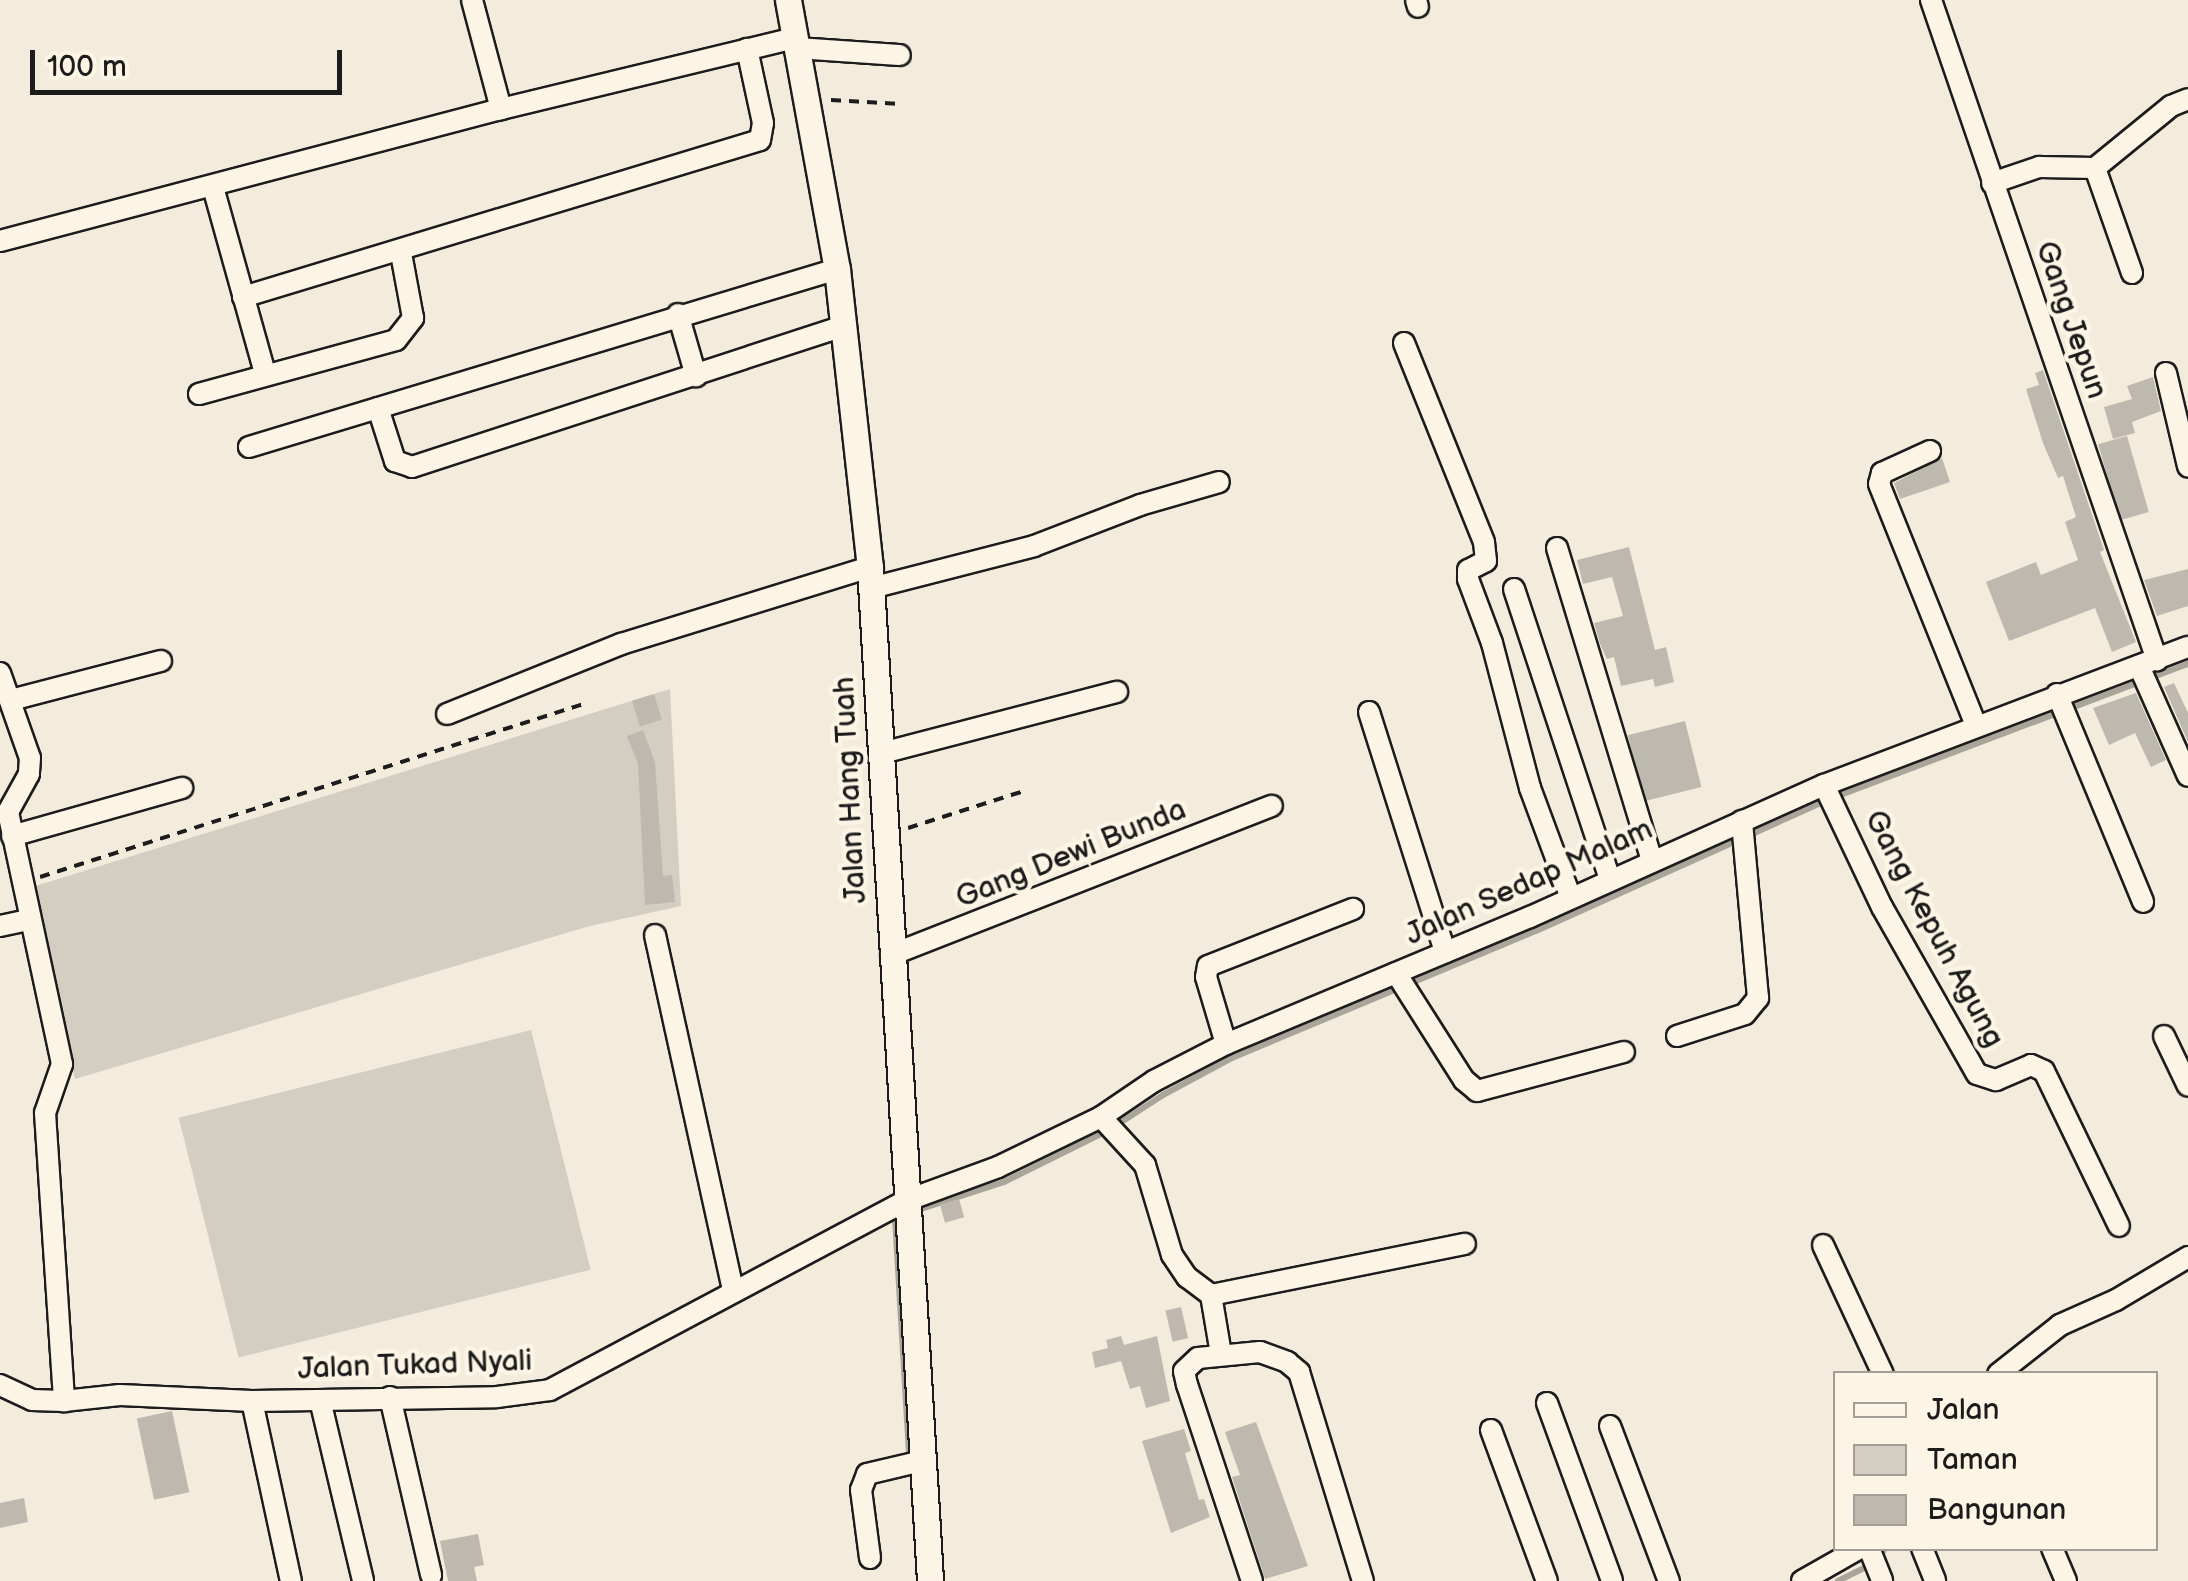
<!DOCTYPE html>
<html>
<head>
<meta charset="utf-8">
<style>
  body { margin:0 }
  #map { position:relative; width:2188px; height:1581px; overflow:hidden; background:#f3ecdd; font-family:"Balsamiq Sans",sans-serif }
  div>[style] { position:absolute }
  .green>* { inset:0; background:#d3cec1; transform-origin:0 0 }
  .stream>* { height:6px; margin:-3px; padding:0 3px; transform-origin:3px; border-radius:3px; background:#aaa59b }
  .building>* { inset:0; background:#beb9ae; transform-origin:0 0 }
  .path>* { height:4px; margin-top:-2px; transform-origin:0; background:repeating-linear-gradient(90deg,#1c1c1c 0 10px,transparent 0 18px) }
  .roads { filter:drop-shadow(2px 0 #1c1c1c) drop-shadow(-2px 0 #1c1c1c) drop-shadow(0 2px #1c1c1c) drop-shadow(0 -2px #1c1c1c) }
  .minor>* { height:20px; margin:-10px; padding:0 10px; transform-origin:10px; border-radius:10px; background:#fcf5e5 }
  .major>* { height:25px; margin:-12.5px; padding:0 12.5px; transform-origin:12.5px; border-radius:12.5px; background:#fcf5e5 }
  span { translate:-50% -50%; white-space:nowrap; text-align:center; line-height:1.15; -webkit-text-stroke:9px #fcf5e5; paint-order:stroke }
  .street-label { font-size:30px; color:#1c1c1c }
  .legend { position:absolute; left:1833px; top:1371px; width:325px; height:180px; box-sizing:border-box; background:#fcf5e5; border:2px solid #a29e95; margin:0; padding:12px 18px; list-style:none; font-size:30px; color:#1c1c1c }
  .legend li { display:flex; align-items:center; gap:20px; height:50px }
  .legend b { width:50px; border:2px solid #a29e95 }
  .scale { position:absolute; left:30px; top:50px; width:312px; height:45px; box-sizing:border-box; border:5px solid #1c1c1c; border-top:0; padding-left:12px; font-size:30px; line-height:35px; white-space:nowrap; color:#1c1c1c; -webkit-text-stroke:8px #fcf5e5; paint-order:stroke }
</style>
</head>
<body>
<div id="map">
  <div class="green">
    <div style="clip-path:polygon(670px 689px,681px 906px,590px 926px,75px 1079px,29px 888px)"></div>
    <div style="left:531px;top:1030px;width:247px;height:363px;rotate:76deg"></div>
  </div>
  <div class="stream">
    <div style="left:915px;top:1211px;width:94px;rotate:-18deg"></div>
    <div style="left:1004px;top:1182px;width:117px;rotate:-26.3deg"></div>
    <div style="left:1109px;top:1130px;width:64px;rotate:-32.9deg"></div>
    <div style="left:1163px;top:1095px;width:78px;rotate:-28.2deg"></div>
    <div style="left:1232px;top:1058px;width:329px;rotate:-22.7deg"></div>
    <div style="left:1536px;top:931px;width:322px;rotate:-24.2deg"></div>
    <div style="left:1830px;top:799px;width:383px;rotate:-20.7deg"></div>
    <div style="left:895px;top:1218px;width:237px;rotate:86.6deg"></div>
    <div style="left:2138px;top:1298px;width:58px;rotate:-31deg"></div>
    <div style="left:1838px;top:1581px;width:42px;rotate:-26.6deg"></div>
    <div style="left:1876px;top:1562px;width:17px;rotate:-57deg"></div>
  </div>
  <div class="building">
    <div style="clip-path:polygon(2043px 370px,2104px 550px,2100px 552px,2136px 642px,2112px 652px,2095px 608px,2009px 641px,1986px 582px,2036px 562px,2041px 575px,2078px 560px,2065px 522px,2076px 517px,2063px 476px,2058px 478px,2043px 443px,2026px 389px,2039px 385px,2035px 373px)"></div>
    <div style="clip-path:polygon(2153px 377px,2161px 411px,2132px 422px,2135px 433px,2113px 439px,2104px 407px,2132px 399px,2127px 386px)"></div>
    <div style="left:2127px;top:436px;width:79px;height:30px;rotate:74deg"></div>
    <div style="clip-path:polygon(1942px 458px,1950px 482px,1900px 499px,1894px 483px)"></div>
    <div style="clip-path:polygon(1629px 547px,1655px 650px,1666px 647px,1674px 682px,1655px 687px,1653px 679px,1621px 686px,1614px 657px,1607px 659px,1600px 644px,1594px 623px,1623px 616px,1612px 577px,1583px 584px,1577px 560px)"></div>
    <div style="clip-path:polygon(2188px 569px,2188px 606px,2157px 616px,2144px 580px)"></div>
    <div style="clip-path:polygon(2174px 683px,2188px 713px,2188px 742px,2164px 687px)"></div>
    <div style="clip-path:polygon(2136px 693px,2166px 760px,2151px 767px,2135px 733px,2109px 745px,2093px 708px)"></div>
    <div style="left:654px;top:694px;width:27px;height:23px;rotate:73deg"></div>
    <div style="left:1685px;top:721px;width:68px;height:59px;rotate:76deg"></div>
    <div style="clip-path:polygon(643px 730px,655px 762px,663px 876px,672px 875px,675px 902px,645px 905px,638px 764px,627px 736px)"></div>
    <div style="left:959px;top:1199px;width:19px;height:20px;rotate:74deg"></div>
    <div style="left:1181px;top:1307px;width:32px;height:16px;rotate:77deg"></div>
    <div style="clip-path:polygon(1121px 1336px,1124px 1345px,1157px 1336px,1170px 1401px,1146px 1408px,1140px 1386px,1130px 1389px,1121px 1361px,1095px 1368px,1092px 1352px,1108px 1348px,1106px 1340px)"></div>
    <div style="left:172px;top:1411px;width:83px;height:36px;rotate:78deg"></div>
    <div style="clip-path:polygon(1256px 1422px,1308px 1566px,1265px 1579px,1232px 1477px,1240px 1475px,1225px 1432px)"></div>
    <div style="clip-path:polygon(1184px 1429px,1191px 1451px,1185px 1453px,1199px 1500px,1204px 1499px,1210px 1517px,1171px 1533px,1142px 1441px)"></div>
    <div style="clip-path:polygon(24px 1498px,28px 1522px,0 1528px,0 1503px)"></div>
    <div style="clip-path:polygon(478px 1534px,484px 1565px,474px 1567px,477px 1581px,448px 1581px,440px 1541px)"></div>
  </div>
  <div class="path">
    <div style="left:831px;top:100px;width:70px;rotate:3.3deg"></div>
    <div style="left:908px;top:828px;width:125px;rotate:-17.7deg"></div>
    <div style="left:40px;top:877px;width:574px;rotate:-17.65deg"></div>
  </div>
  <div class="roads">
    <div class="minor">
      <div style="left:472px;top:0;width:113px;rotate:75.1deg"></div>
      <div style="left:1416px;top:0;width:7px;rotate:74deg"></div>
      <div style="left:1931px;top:0;width:698px;rotate:71.1deg"></div>
      <div style="left:796px;top:48px;width:104px;rotate:3.9deg"></div>
      <div style="left:1992px;top:183px;width:50px;rotate:-18.8deg"></div>
      <div style="left:2039px;top:167px;width:56px;rotate:1deg"></div>
      <div style="left:213px;top:187px;width:193px;rotate:74.4deg"></div>
      <div style="left:0;top:241px;width:518px;rotate:-14.76deg"></div>
      <div style="left:501px;top:109px;width:301px;rotate:-13.6deg"></div>
      <div style="left:2132px;top:273px;width:111px;rotate:-109.4deg"></div>
      <div style="left:2095px;top:168px;width:98px;rotate:-39.2deg"></div>
      <div style="left:2171px;top:106px;width:18px;rotate:-22deg"></div>
      <div style="left:243px;top:297px;width:540px;rotate:-16.89deg"></div>
      <div style="left:760px;top:140px;width:17px;rotate:-80deg"></div>
      <div style="left:763px;top:123px;width:76px;rotate:-102.2deg"></div>
      <div style="left:678px;top:314px;width:65px;rotate:73.8deg"></div>
      <div style="left:1404px;top:343px;width:214px;rotate:68.1deg"></div>
      <div style="left:1484px;top:542px;width:19px;rotate:84deg"></div>
      <div style="left:1486px;top:561px;width:20px;rotate:153deg"></div>
      <div style="left:1468px;top:570px;width:9px;rotate:90deg"></div>
      <div style="left:1468px;top:579px;width:68px;rotate:69.4deg"></div>
      <div style="left:1492px;top:643px;width:150px;rotate:75.3deg"></div>
      <div style="left:1530px;top:788px;width:117px;rotate:69.6deg"></div>
      <div style="left:2166px;top:373px;width:96px;rotate:76.7deg"></div>
      <div style="left:199px;top:394px;width:204px;rotate:-15.3deg"></div>
      <div style="left:396px;top:340px;width:28px;rotate:-52deg"></div>
      <div style="left:413px;top:318px;width:66px;rotate:-100.5deg"></div>
      <div style="left:378px;top:408px;width:56px;rotate:72.2deg"></div>
      <div style="left:395px;top:461px;width:18px;rotate:19deg"></div>
      <div style="left:412px;top:467px;width:450px;rotate:-18.1deg"></div>
      <div style="left:249px;top:447px;width:614px;rotate:-16.84deg"></div>
      <div style="left:1930px;top:451px;width:53px;rotate:155.4deg"></div>
      <div style="left:1882px;top:473px;width:11px;rotate:105deg"></div>
      <div style="left:1879px;top:484px;width:260px;rotate:68.1deg"></div>
      <div style="left:1557px;top:548px;width:327px;rotate:73.1deg"></div>
      <div style="left:871px;top:588px;width:168px;rotate:-14.4deg"></div>
      <div style="left:1034px;top:546px;width:114px;rotate:-21.1deg"></div>
      <div style="left:1140px;top:505px;width:82px;rotate:-16.2deg"></div>
      <div style="left:1514px;top:589px;width:306px;rotate:71.7deg"></div>
      <div style="left:2139px;top:666px;width:120px;rotate:66deg"></div>
      <div style="left:0;top:673px;width:90px;rotate:70.6deg"></div>
      <div style="left:30px;top:758px;width:16px;rotate:94deg"></div>
      <div style="left:29px;top:774px;width:43px;rotate:118.9deg"></div>
      <div style="left:8px;top:812px;width:258px;rotate:77.9deg"></div>
      <div style="left:62px;top:1064px;width:52px;rotate:109.1deg"></div>
      <div style="left:45px;top:1113px;width:289px;rotate:86.2deg"></div>
      <div style="left:2057px;top:694px;width:225px;rotate:67.5deg"></div>
      <div style="left:11px;top:700px;width:155px;rotate:-14.6deg"></div>
      <div style="left:1369px;top:712px;width:252px;rotate:72.4deg"></div>
      <div style="left:447px;top:714px;width:188px;rotate:-21.9deg"></div>
      <div style="left:621px;top:644px;width:261px;rotate:-17.2deg"></div>
      <div style="left:882px;top:753px;width:243px;rotate:-14.6deg"></div>
      <div style="left:1824px;top:785px;width:135px;rotate:64.6deg"></div>
      <div style="left:1882px;top:907px;width:192px;rotate:60.4deg"></div>
      <div style="left:1977px;top:1074px;width:20px;rotate:18deg"></div>
      <div style="left:1996px;top:1080px;width:38px;rotate:-23deg"></div>
      <div style="left:2031px;top:1065px;width:14px;rotate:25deg"></div>
      <div style="left:2044px;top:1071px;width:172px;rotate:64.2deg"></div>
      <div style="left:12px;top:836px;width:177px;rotate:-15.8deg"></div>
      <div style="left:0;top:926px;width:30px;rotate:-12deg"></div>
      <div style="left:655px;top:935px;width:363px;rotate:77.6deg"></div>
      <div style="left:891px;top:955px;width:409px;rotate:-21.4deg"></div>
      <div style="left:1396px;top:973px;width:127px;rotate:57.6deg"></div>
      <div style="left:1464px;top:1080px;width:17px;rotate:40deg"></div>
      <div style="left:1477px;top:1091px;width:152px;rotate:-14.9deg"></div>
      <div style="left:1677px;top:1036px;width:71px;rotate:-17.9deg"></div>
      <div style="left:1745px;top:1014px;width:21px;rotate:-51deg"></div>
      <div style="left:1758px;top:998px;width:178px;rotate:-95.2deg"></div>
      <div style="left:2164px;top:1036px;width:55px;rotate:64.4deg"></div>
      <div style="left:1226px;top:1044px;width:70px;rotate:-106.6deg"></div>
      <div style="left:1206px;top:977px;width:11px;rotate:-80deg"></div>
      <div style="left:1208px;top:966px;width:156px;rotate:-21.5deg"></div>
      <div style="left:1101px;top:1117px;width:65px;rotate:47.5deg"></div>
      <div style="left:1145px;top:1165px;width:94px;rotate:73.3deg"></div>
      <div style="left:1172px;top:1255px;width:27px;rotate:56deg"></div>
      <div style="left:1187px;top:1277px;width:30px;rotate:37deg"></div>
      <div style="left:1211px;top:1295px;width:60px;rotate:80.4deg"></div>
      <div style="left:1823px;top:1245px;width:142px;rotate:65.1deg"></div>
      <div style="left:1211px;top:1295px;width:259px;rotate:-11.4deg"></div>
      <div style="left:1998px;top:1374px;width:79px;rotate:-38.3deg"></div>
      <div style="left:2060px;top:1325px;width:61px;rotate:-24.1deg"></div>
      <div style="left:2116px;top:1300px;width:84px;rotate:-30.8deg"></div>
      <div style="left:0;top:1385px;width:35px;rotate:25deg"></div>
      <div style="left:32px;top:1400px;width:32px;rotate:2deg"></div>
      <div style="left:64px;top:1401px;width:56px;rotate:-6.1deg"></div>
      <div style="left:120px;top:1395px;width:132px;rotate:2.6deg"></div>
      <div style="left:252px;top:1401px;width:245px;rotate:-0.9deg"></div>
      <div style="left:497px;top:1397px;width:53px;rotate:-7.5deg"></div>
      <div style="left:550px;top:1390px;width:405px;rotate:-28deg"></div>
      <div style="left:908px;top:1200px;width:96px;rotate:-20.1deg"></div>
      <div style="left:998px;top:1167px;width:114px;rotate:-25.9deg"></div>
      <div style="left:1101px;top:1117px;width:64px;rotate:-34.2deg"></div>
      <div style="left:1154px;top:1081px;width:81px;rotate:-27.2deg"></div>
      <div style="left:1226px;top:1044px;width:329px;rotate:-22.7deg"></div>
      <div style="left:1530px;top:917px;width:322px;rotate:-24.2deg"></div>
      <div style="left:1824px;top:785px;width:389px;rotate:-20.8deg"></div>
      <div style="left:390px;top:1397px;width:183px;rotate:77deg"></div>
      <div style="left:320px;top:1400px;width:186px;rotate:76.6deg"></div>
      <div style="left:252px;top:1401px;width:184px;rotate:77.8deg"></div>
      <div style="left:1547px;top:1403px;width:189px;rotate:69.9deg"></div>
      <div style="left:1610px;top:1426px;width:166px;rotate:69.2deg"></div>
      <div style="left:1491px;top:1430px;width:161px;rotate:69.7deg"></div>
      <div style="left:1869px;top:1548px;width:35px;rotate:68deg"></div>
      <div style="left:1922px;top:1548px;width:35px;rotate:68deg"></div>
      <div style="left:2052px;top:1548px;width:36px;rotate:67deg"></div>
      <div style="left:870px;top:1558px;width:69px;rotate:-97.5deg"></div>
      <div style="left:861px;top:1490px;width:17px;rotate:-69deg"></div>
      <div style="left:867px;top:1474px;width:57px;rotate:-13.3deg"></div>
      <div style="left:1252px;top:1581px;width:206px;rotate:-108.3deg"></div>
      <div style="left:1187px;top:1385px;width:14px;rotate:-102deg"></div>
      <div style="left:1184px;top:1371px;width:19px;rotate:-43deg"></div>
      <div style="left:1198px;top:1358px;width:62px;rotate:-5.5deg"></div>
      <div style="left:1260px;top:1352px;width:29px;rotate:20deg"></div>
      <div style="left:1287px;top:1362px;width:16px;rotate:40deg"></div>
      <div style="left:1299px;top:1372px;width:219px;rotate:73deg"></div>
      <div style="left:1802px;top:1581px;width:67px;rotate:-29.6deg"></div>
    </div>
    <div class="major">
      <div style="left:788px;top:0;width:273px;rotate:79.7deg"></div>
      <div style="left:837px;top:269px;width:300px;rotate:83.7deg"></div>
      <div style="left:870px;top:567px;width:1016px;rotate:86.61deg"></div>
    </div>
  </div>
  <div class="street-label">
    <span style="left:2071px;top:320px;rotate:71deg">Gang Jepun</span>
    <span style="left:850px;top:790px;rotate:-93deg">Jalan Hang Tuah</span>
    <span style="left:1071px;top:854px;rotate:-22deg">Gang Dewi Bunda</span>
    <span style="left:1529px;top:882px;rotate:-24deg">Jalan Sedap Malam</span>
    <span style="left:1934px;top:929px;rotate:62deg">Gang Kepuh Agung</span>
    <span style="left:415px;top:1365px;rotate:-2deg">Jalan Tukad Nyali</span>
  </div>
  <ul class="legend">
  <li><b style="height:12px;background:#fcf5e5"></b>Jalan</li>
  <li><b style="height:28px;background:#d3cec1"></b>Taman</li>
  <li><b style="height:28px;background:#beb9ae"></b>Bangunan</li>
  </ul>
  <div class="scale">100 m</div>
</div>
</body>
</html>
